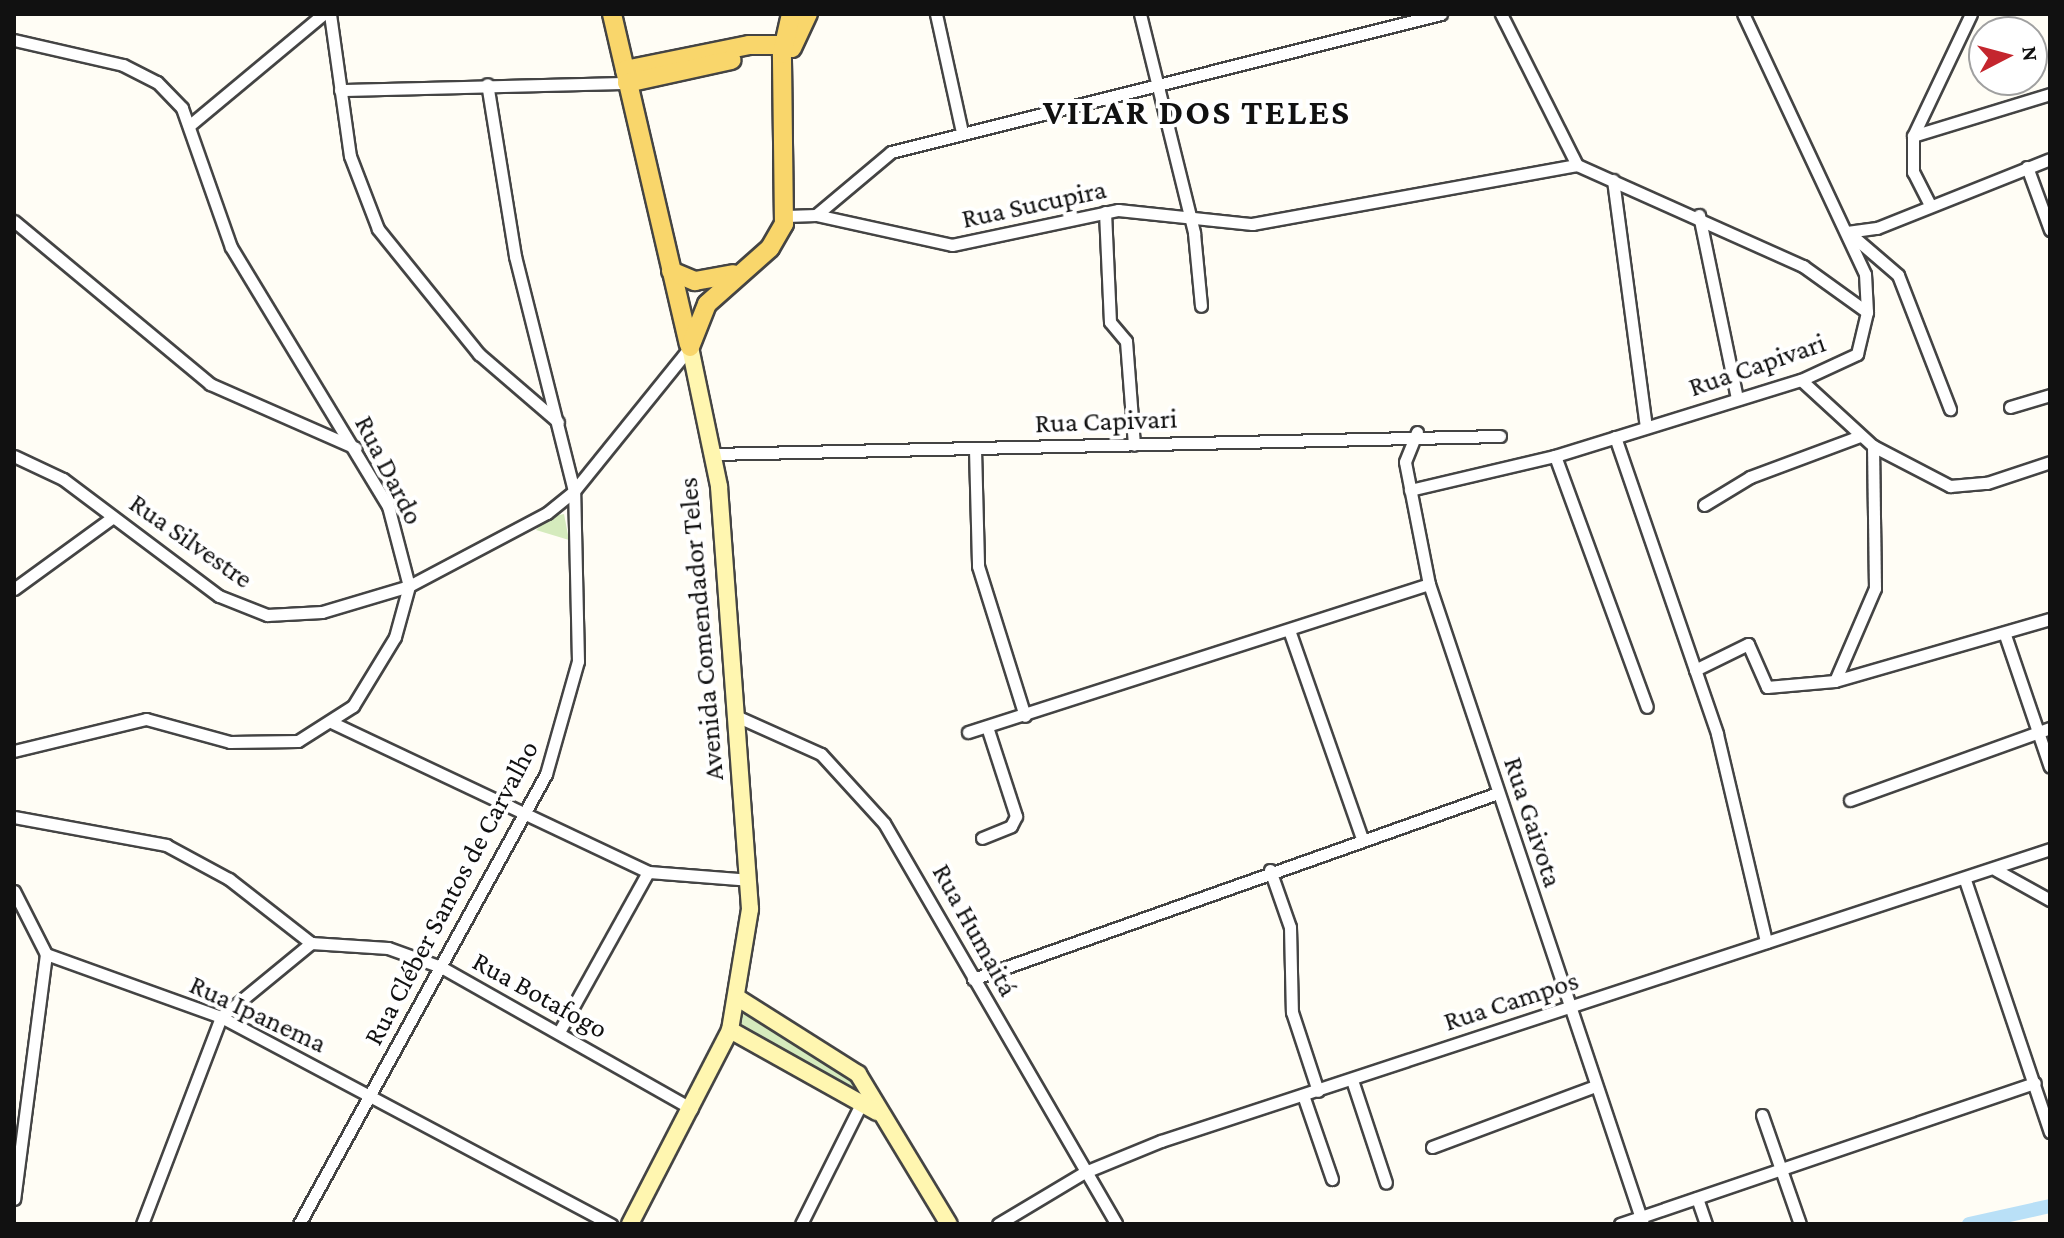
<!DOCTYPE html>
<html>
<head>
<meta charset="utf-8">
<style>
  body { margin:0 }
  #map { position:relative; width:2064px; height:1238px; overflow:hidden; background:#fffdf5; font-family:"Crimson Pro",serif }
  div>[style] { position:absolute }
  .green>* { inset:0; background:#d5ebbd }
  .canal>* { height:14px; margin:-7px; padding:0 7px; transform-origin:7px; border-radius:7px; background:#b9e0f7 }
  .roads { filter:drop-shadow(2px 0 #444) drop-shadow(-2px 0 #444) drop-shadow(0 2px #444) drop-shadow(0 -2px #444) }
  .minor>* { height:11px; margin:-5.5px; padding:0 5.5px; transform-origin:5.5px; border-radius:5.5px; background:#fff }
  .secondary>* { height:16px; margin:-8px; padding:0 8px; transform-origin:8px; border-radius:8px; background:#fff6b0 }
  .primary>* { height:18px; margin:-9px; padding:0 9px; transform-origin:9px; border-radius:9px; background:#f9d66b }
  span { translate:-50% -50%; white-space:nowrap; text-align:center; line-height:1.15; -webkit-text-stroke:8px #fff; paint-order:stroke }
  .street-label { font-size:28px; color:#111 }
  .district-label { font-size:36px; color:#111; font-weight:700; letter-spacing:2px }
  .frame { position:absolute; inset:0; border:16px solid #111; pointer-events:none }
  .north { position:absolute; left:1968px; top:16px; width:80px; height:80px; box-sizing:border-box; background:#fff; border:2px solid #a0a0a0; border-radius:50%; rotate:84deg; font-size:22px; font-weight:700; line-height:32px; text-align:center; color:#111 }
  .north::after { content:''; display:block; margin:auto; width:28px; height:36px; background:#c4262e; clip-path:polygon(50% 0,100% 100%,50% 72%,0 100%) }
</style>
</head>
<body>
<div id="map">
  <div class="green">
    <div style="clip-path:polygon(564px 514px,569px 540px,536px 530px,549px 517px)"></div>
    <div style="clip-path:polygon(742px 1008px,856px 1081px,854px 1090px,734px 1038px)"></div>
  </div>
  <div class="canal">
    <div style="left:1969px;top:1224px;width:83px;rotate:-12.5deg"></div>
  </div>
  <div class="roads">
    <div class="minor">
      <div style="left:330px;top:14px;width:143px;rotate:82deg"></div>
      <div style="left:350px;top:156px;width:78px;rotate:69deg"></div>
      <div style="left:378px;top:229px;width:161px;rotate:51.1deg"></div>
      <div style="left:479px;top:354px;width:104px;rotate:40.7deg"></div>
      <div style="left:936px;top:14px;width:121px;rotate:77.6deg"></div>
      <div style="left:1140px;top:14px;width:226px;rotate:76.1deg"></div>
      <div style="left:1194px;top:233px;width:73px;rotate:84.5deg"></div>
      <div style="left:1501px;top:14px;width:169px;rotate:63.3deg"></div>
      <div style="left:1577px;top:165px;width:248px;rotate:24.1deg"></div>
      <div style="left:1803px;top:266px;width:79px;rotate:35.7deg"></div>
      <div style="left:14px;top:40px;width:112px;rotate:12.9deg"></div>
      <div style="left:123px;top:65px;width:38px;rotate:27deg"></div>
      <div style="left:157px;top:82px;width:36px;rotate:46deg"></div>
      <div style="left:182px;top:108px;width:147px;rotate:70.6deg"></div>
      <div style="left:231px;top:247px;width:303px;rotate:58.8deg"></div>
      <div style="left:388px;top:506px;width:83px;rotate:75.3deg"></div>
      <div style="left:409px;top:586px;width:53px;rotate:105.4deg"></div>
      <div style="left:395px;top:637px;width:81px;rotate:121.3deg"></div>
      <div style="left:353px;top:706px;width:65px;rotate:147.5deg"></div>
      <div style="left:298px;top:741px;width:68px;rotate:179.2deg"></div>
      <div style="left:230px;top:742px;width:87px;rotate:-164.7deg"></div>
      <div style="left:146px;top:719px;width:136px;rotate:166.4deg"></div>
      <div style="left:340px;top:90px;width:287px;rotate:-1.4deg"></div>
      <div style="left:190px;top:125px;width:173px;rotate:-39.8deg"></div>
      <div style="left:1913px;top:136px;width:143px;rotate:-17deg"></div>
      <div style="left:2027px;top:167px;width:67px;rotate:69.9deg"></div>
      <div style="left:1613px;top:180px;width:249px;rotate:82.4deg"></div>
      <div style="left:1929px;top:203px;width:35px;rotate:-117deg"></div>
      <div style="left:1913px;top:172px;width:36px;rotate:-90deg"></div>
      <div style="left:1913px;top:136px;width:135px;rotate:-64.6deg"></div>
      <div style="left:1105px;top:212px;width:110px;rotate:87.4deg"></div>
      <div style="left:1110px;top:322px;width:25px;rotate:50deg"></div>
      <div style="left:1126px;top:341px;width:104px;rotate:85.6deg"></div>
      <div style="left:816px;top:215px;width:98px;rotate:-40deg"></div>
      <div style="left:891px;top:152px;width:567px;rotate:-14.09deg"></div>
      <div style="left:1699px;top:215px;width:188px;rotate:78.3deg"></div>
      <div style="left:786px;top:216px;width:30px;rotate:-2deg"></div>
      <div style="left:816px;top:215px;width:139px;rotate:12.4deg"></div>
      <div style="left:952px;top:245px;width:170px;rotate:-11.9deg"></div>
      <div style="left:1118px;top:210px;width:135px;rotate:6deg"></div>
      <div style="left:1252px;top:224px;width:330px;rotate:-10.3deg"></div>
      <div style="left:14px;top:221px;width:255px;rotate:39.7deg"></div>
      <div style="left:210px;top:384px;width:159px;rotate:23.7deg"></div>
      <div style="left:1847px;top:232px;width:30px;rotate:-8deg"></div>
      <div style="left:1877px;top:228px;width:186px;rotate:-21.7deg"></div>
      <div style="left:1848px;top:232px;width:66px;rotate:40.7deg"></div>
      <div style="left:1898px;top:275px;width:144px;rotate:68.8deg"></div>
      <div style="left:1801px;top:380px;width:98px;rotate:42.5deg"></div>
      <div style="left:1873px;top:446px;width:87px;rotate:27.5deg"></div>
      <div style="left:1950px;top:486px;width:37px;rotate:-5deg"></div>
      <div style="left:1987px;top:483px;width:66px;rotate:-18.4deg"></div>
      <div style="left:2010px;top:407px;width:42px;rotate:-16.7deg"></div>
      <div style="left:1417px;top:432px;width:32px;rotate:112deg"></div>
      <div style="left:1405px;top:462px;width:124px;rotate:78.9deg"></div>
      <div style="left:1429px;top:584px;width:675px;rotate:71.51deg"></div>
      <div style="left:1615px;top:437px;width:314px;rotate:71deg"></div>
      <div style="left:1717px;top:734px;width:214px;rotate:76.7deg"></div>
      <div style="left:975px;top:449px;width:117px;rotate:88.5deg"></div>
      <div style="left:978px;top:566px;width:157px;rotate:72.6deg"></div>
      <div style="left:713px;top:454px;width:787px;rotate:-1.31deg"></div>
      <div style="left:14px;top:456px;width:54px;rotate:25.1deg"></div>
      <div style="left:63px;top:479px;width:195px;rotate:36.9deg"></div>
      <div style="left:219px;top:596px;width:52px;rotate:21.6deg"></div>
      <div style="left:267px;top:615px;width:55px;rotate:-3.1deg"></div>
      <div style="left:322px;top:612px;width:91px;rotate:-16.6deg"></div>
      <div style="left:409px;top:586px;width:156px;rotate:-27.9deg"></div>
      <div style="left:547px;top:513px;width:35px;rotate:-39deg"></div>
      <div style="left:574px;top:491px;width:185px;rotate:-51.1deg"></div>
      <div style="left:1555px;top:456px;width:267px;rotate:69.9deg"></div>
      <div style="left:1410px;top:490px;width:149px;rotate:-13.2deg"></div>
      <div style="left:1555px;top:456px;width:257px;rotate:-17.2deg"></div>
      <div style="left:1801px;top:380px;width:62px;rotate:-24.9deg"></div>
      <div style="left:1857px;top:354px;width:43px;rotate:-76.6deg"></div>
      <div style="left:1867px;top:312px;width:38px;rotate:-93deg"></div>
      <div style="left:1865px;top:274px;width:287px;rotate:-115.1deg"></div>
      <div style="left:1704px;top:505px;width:54px;rotate:-31.3deg"></div>
      <div style="left:1750px;top:477px;width:117px;rotate:-20.4deg"></div>
      <div style="left:14px;top:589px;width:122px;rotate:-36deg"></div>
      <div style="left:1289px;top:630px;width:221px;rotate:70.7deg"></div>
      <div style="left:2005px;top:635px;width:139px;rotate:71.2deg"></div>
      <div style="left:1695px;top:670px;width:59px;rotate:-26.1deg"></div>
      <div style="left:1748px;top:644px;width:47px;rotate:66.2deg"></div>
      <div style="left:1767px;top:687px;width:68px;rotate:-5deg"></div>
      <div style="left:1835px;top:681px;width:224px;rotate:-16.1deg"></div>
      <div style="left:1835px;top:681px;width:101px;rotate:-66.7deg"></div>
      <div style="left:1875px;top:588px;width:142px;rotate:-90.8deg"></div>
      <div style="left:736px;top:716px;width:93px;rotate:24.1deg"></div>
      <div style="left:821px;top:754px;width:93px;rotate:47.6deg"></div>
      <div style="left:884px;top:823px;width:463px;rotate:59.9deg"></div>
      <div style="left:333px;top:723px;width:348px;rotate:25.3deg"></div>
      <div style="left:648px;top:872px;width:101px;rotate:4.5deg"></div>
      <div style="left:968px;top:732px;width:484px;rotate:-17.8deg"></div>
      <div style="left:1850px;top:800px;width:213px;rotate:-19.8deg"></div>
      <div style="left:14px;top:817px;width:155px;rotate:10.4deg"></div>
      <div style="left:166px;top:845px;width:72px;rotate:28.4deg"></div>
      <div style="left:229px;top:879px;width:104px;rotate:38deg"></div>
      <div style="left:982px;top:838px;width:31px;rotate:-22deg"></div>
      <div style="left:1011px;top:826px;width:11px;rotate:-63deg"></div>
      <div style="left:1016px;top:816px;width:94px;rotate:-108deg"></div>
      <div style="left:1270px;top:870px;width:60px;rotate:70.7deg"></div>
      <div style="left:1290px;top:927px;width:85px;rotate:88.7deg"></div>
      <div style="left:1292px;top:1012px;width:83px;rotate:71.8deg"></div>
      <div style="left:1996px;top:870px;width:62px;rotate:29.1deg"></div>
      <div style="left:1965px;top:880px;width:266px;rotate:71.4deg"></div>
      <div style="left:14px;top:891px;width:71px;rotate:63.1deg"></div>
      <div style="left:46px;top:954px;width:247px;rotate:97.4deg"></div>
      <div style="left:46px;top:954px;width:186px;rotate:19.8deg"></div>
      <div style="left:221px;top:1017px;width:442px;rotate:28deg"></div>
      <div style="left:973px;top:979px;width:557px;rotate:-19.51deg"></div>
      <div style="left:559px;top:1032px;width:183px;rotate:-60.9deg"></div>
      <div style="left:1352px;top:1080px;width:108px;rotate:71.7deg"></div>
      <div style="left:1303px;top:1095px;width:89px;rotate:71deg"></div>
      <div style="left:1762px;top:1115px;width:115px;rotate:70.8deg"></div>
      <div style="left:1432px;top:1147px;width:174px;rotate:-20.5deg"></div>
      <div style="left:1697px;top:1198px;width:28px;rotate:71deg"></div>
      <div style="left:142px;top:1224px;width:222px;rotate:-69.1deg"></div>
      <div style="left:221px;top:1017px;width:117px;rotate:-39.4deg"></div>
      <div style="left:311px;top:943px;width:77px;rotate:3.7deg"></div>
      <div style="left:388px;top:948px;width:56px;rotate:19.7deg"></div>
      <div style="left:441px;top:967px;width:288px;rotate:29.5deg"></div>
      <div style="left:299px;top:1224px;width:513px;rotate:-61.24deg"></div>
      <div style="left:546px;top:774px;width:117px;rotate:-74.2deg"></div>
      <div style="left:578px;top:661px;width:170px;rotate:-91.3deg"></div>
      <div style="left:574px;top:491px;width:242px;rotate:-104.1deg"></div>
      <div style="left:515px;top:256px;width:174px;rotate:-99.2deg"></div>
      <div style="left:801px;top:1224px;width:139px;rotate:-63.4deg"></div>
      <div style="left:998px;top:1224px;width:101px;rotate:-30.9deg"></div>
      <div style="left:1085px;top:1172px;width:82px;rotate:-22.2deg"></div>
      <div style="left:1161px;top:1141px;width:936px;rotate:-18.18deg"></div>
      <div style="left:1620px;top:1224px;width:438px;rotate:-18.8deg"></div>
    </div>
    <div class="secondary">
      <div style="left:738px;top:998px;width:142px;rotate:32.3deg"></div>
      <div style="left:858px;top:1074px;width:175px;rotate:58.8deg"></div>
      <div style="left:730px;top:1030px;width:168px;rotate:29.2deg"></div>
      <div style="left:630px;top:1224px;width:218px;rotate:-62.7deg"></div>
      <div style="left:730px;top:1030px;width:123px;rotate:-80.6deg"></div>
      <div style="left:750px;top:909px;width:424px;rotate:-94.2deg"></div>
      <div style="left:719px;top:486px;width:142px;rotate:-101.8deg"></div>
    </div>
    <div class="primary">
      <div style="left:612px;top:14px;width:339px;rotate:76.9deg"></div>
      <div style="left:792px;top:48px;width:38px;rotate:-65deg"></div>
      <div style="left:625px;top:70px;width:126px;rotate:-11.4deg"></div>
      <div style="left:749px;top:45px;width:42px"></div>
      <div style="left:627px;top:83px;width:107px;rotate:-12.4deg"></div>
      <div style="left:671px;top:271px;width:26px;rotate:23deg"></div>
      <div style="left:695px;top:281px;width:39px;rotate:-10deg"></div>
      <div style="left:690px;top:347px;width:46px;rotate:-68.4deg"></div>
      <div style="left:707px;top:304px;width:84px;rotate:-41.6deg"></div>
      <div style="left:770px;top:248px;width:28px;rotate:-60deg"></div>
      <div style="left:784px;top:224px;width:170px;rotate:-90.7deg"></div>
      <div style="left:782px;top:54px;width:41px;rotate:-77.3deg"></div>
    </div>
  </div>
  <div class="street-label">
    <span style="left:1034px;top:204px;rotate:-12deg">Rua Sucupira</span>
    <span style="left:1757px;top:365px;rotate:-19deg">Rua Capivari</span>
    <span style="left:1106px;top:421px;rotate:-2deg">Rua Capivari</span>
    <span style="left:389px;top:470px;rotate:63deg">Rua Dardo</span>
    <span style="left:191px;top:541px;rotate:35deg">Rua Silvestre</span>
    <span style="left:701px;top:629px;rotate:-95deg">Avenida Comendador Teles</span>
    <span style="left:1533px;top:822px;rotate:72deg">Rua Gaivota</span>
    <span style="left:451px;top:893px;rotate:-62deg">Rua Cléber Santos de Carvalho</span>
    <span style="left:975px;top:930px;rotate:61deg">Rua Humaitá</span>
    <span style="left:540px;top:995px;rotate:29deg">Rua Botafogo</span>
    <span style="left:1511px;top:1001px;rotate:-18deg">Rua Campos</span>
    <span style="left:258px;top:1014px;rotate:25deg">Rua Ipanema</span>
  </div>
  <div class="district-label">
    <span style="left:1197px;top:113px">VILAR DOS TELES</span>
  </div>
  <div class="frame"></div>
  <div class="north">N</div>
</div>
</body>
</html>
